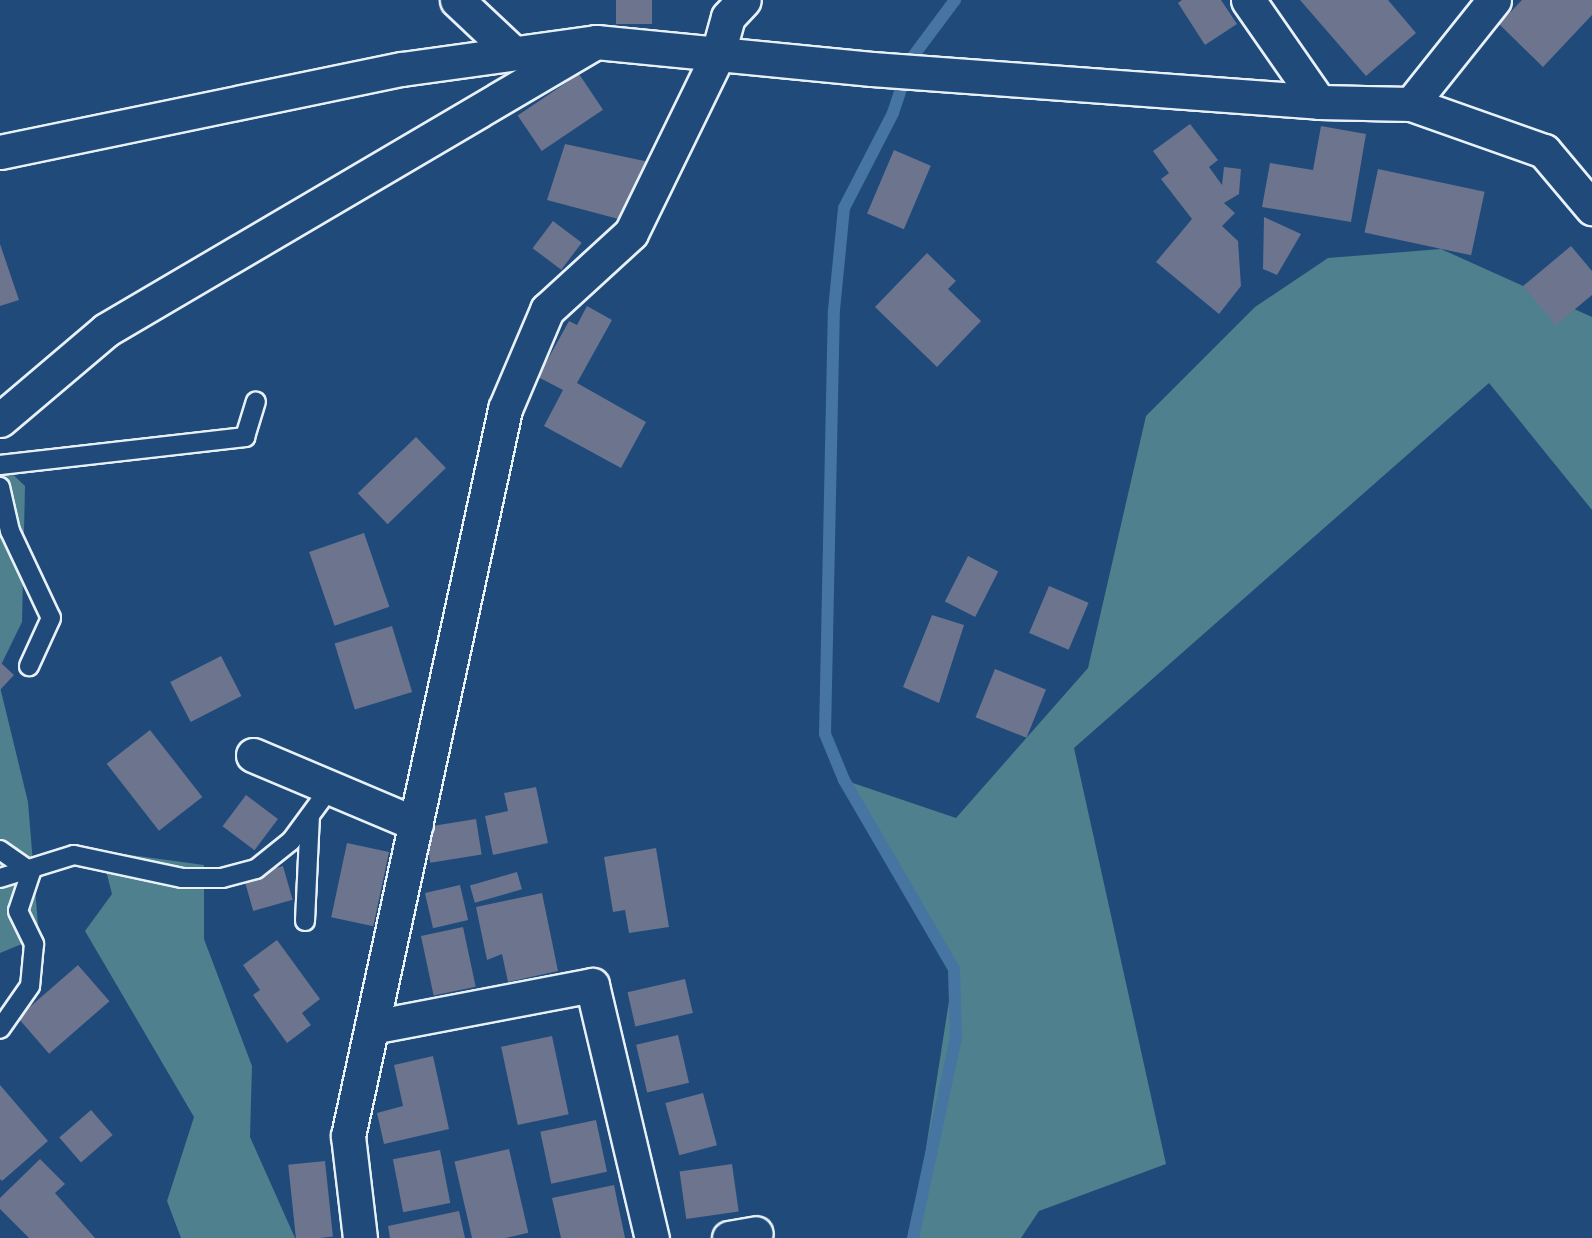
<!DOCTYPE html>
<html>
<head>
<meta charset="utf-8">
<style>
  body { margin:0 }
  #map { position:relative; width:1592px; height:1238px; overflow:hidden; background:#1f4a7a; font-family:Pangolin,sans-serif }
  div>[style] { position:absolute }
  .green>* { inset:0; background:#4e818d }
  .stream>* { height:12px; margin:-6px; padding:0 6px; transform-origin:6px; border-radius:6px; background:#4675a2 }
  .building>* { inset:0; background:#6c748e; transform-origin:0 0 }
  .roads { filter:drop-shadow(2px 0 #e8f1f8) drop-shadow(-2px 0 #e8f1f8) drop-shadow(0 2px #e8f1f8) drop-shadow(0 -2px #e8f1f8) }
  .service>* { height:18px; margin:-9px; padding:0 9px; transform-origin:9px; border-radius:9px; background:#1f4a7a }
  .minor>* { height:33px; margin:-16.5px; padding:0 16.5px; transform-origin:16.5px; border-radius:16.5px; background:#1f4a7a }
  .tertiary>* { height:33px; margin:-16.5px; padding:0 16.5px; transform-origin:16.5px; border-radius:16.5px; background:#1f4a7a }
  span { translate:-50% -50%; white-space:nowrap; text-align:center; line-height:1.15; -webkit-text-stroke:4.5px #1f4a7a; paint-order:stroke }
</style>
</head>
<body>
<div id="map">
  <div class="green">
    <div style="clip-path:polygon(1441px 249px,1592px 317px,1592px 510px,1489px 383px,1074px 748px,1166px 1164px,1039px 1211px,1021px 1238px,912px 1238px,954px 969px,844px 780px,956px 818px,1088px 668px,1146px 416px,1255px 307px,1328px 258px)"></div>
    <div style="clip-path:polygon(0 462px,25px 486px,22px 622px,0 667px)"></div>
    <div style="clip-path:polygon(0 687px,28px 802px,39px 937px,0 953px)"></div>
    <div style="clip-path:polygon(101px 851px,204px 865px,204px 939px,252px 1066px,250px 1137px,295px 1238px,181px 1238px,167px 1201px,194px 1117px,85px 931px,112px 894px)"></div>
  </div>
  <div class="stream">
    <div style="left:913px;top:1238px;width:205px;rotate:-77.9deg"></div>
    <div style="left:956px;top:1038px;width:69px;rotate:-91.7deg"></div>
    <div style="left:954px;top:969px;width:219px;rotate:-120.2deg"></div>
    <div style="left:844px;top:780px;width:50px;rotate:-112.4deg"></div>
    <div style="left:825px;top:734px;width:424px;rotate:-88.8deg"></div>
    <div style="left:834px;top:310px;width:102px;rotate:-84.4deg"></div>
    <div style="left:844px;top:208px;width:107px;rotate:-62.7deg"></div>
    <div style="left:893px;top:113px;width:57px;rotate:-71.6deg"></div>
    <div style="left:911px;top:59px;width:74px;rotate:-53.3deg"></div>
  </div>
  <div class="building">
    <div style="left:616px;top:0;width:36px;height:24px"></div>
    <div style="clip-path:polygon(1182px 0,1221px 0,1237px 24px,1205px 45px,1178px 3px)"></div>
    <div style="clip-path:polygon(1300px 0,1388px 0,1416px 33px,1366px 76px)"></div>
    <div style="clip-path:polygon(1522px 0,1592px 0,1592px 15px,1543px 67px,1499px 24px)"></div>
    <div style="left:579px;top:74px;width:43px;height:74px;rotate:56deg"></div>
    <div style="clip-path:polygon(1190px 124px,1218px 160px,1209px 167px,1222px 185px,1224px 167px,1241px 169px,1239px 194px,1224px 203px,1235px 213px,1222px 226px,1238px 241px,1241px 286px,1219px 314px,1156px 262px,1192px 219px,1161px 179px,1169px 173px,1153px 151px)"></div>
    <div style="clip-path:polygon(1321px 126px,1366px 134px,1351px 222px,1262px 207px,1270px 163px,1313px 170px)"></div>
    <div style="clip-path:polygon(565px 144px,649px 162px,626px 221px,547px 200px)"></div>
    <div style="left:894px;top:150px;width:40px;height:69px;rotate:23deg"></div>
    <div style="left:1378px;top:169px;width:109px;height:65px;rotate:12deg"></div>
    <div style="clip-path:polygon(1264px 217px,1301px 234px,1277px 275px,1263px 269px)"></div>
    <div style="left:553px;top:221px;width:36px;height:34px;rotate:37deg"></div>
    <div style="clip-path:polygon(0 244px,19px 300px,0 306px)"></div>
    <div style="clip-path:polygon(1571px 246px,1592px 271px,1592px 295px,1556px 325px,1523px 286px)"></div>
    <div style="clip-path:polygon(927px 253px,956px 281px,948px 289px,981px 321px,937px 367px,875px 307px)"></div>
    <div style="clip-path:polygon(587px 306px,612px 320px,577px 383px,646px 422px,621px 468px,544px 426px,563px 390px,538px 377px,569px 321px,577px 325px)"></div>
    <div style="left:416px;top:437px;width:43px;height:81px;rotate:46deg"></div>
    <div style="left:364px;top:533px;width:78px;height:58px;rotate:71deg"></div>
    <div style="left:968px;top:556px;width:34px;height:51px;rotate:27deg"></div>
    <div style="left:1049px;top:586px;width:43px;height:51px;rotate:23deg"></div>
    <div style="clip-path:polygon(932px 615px,964px 625px,939px 703px,903px 687px)"></div>
    <div style="left:392px;top:626px;width:69px;height:60px;rotate:73deg"></div>
    <div style="left:221px;top:656px;width:45px;height:57px;rotate:63deg"></div>
    <div style="clip-path:polygon(0 662px,14px 675px,0 690px)"></div>
    <div style="left:995px;top:669px;width:55px;height:52px;rotate:22deg"></div>
    <div style="left:150px;top:730px;width:85px;height:55px;rotate:52deg"></div>
    <div style="clip-path:polygon(536px 787px,548px 843px,493px 855px,485px 816px,508px 811px,504px 793px)"></div>
    <div style="left:246px;top:795px;width:40px;height:39px;rotate:37deg"></div>
    <div style="left:476px;top:819px;width:36px;height:52px;rotate:81deg"></div>
    <div style="left:347px;top:843px;width:43px;height:76px;rotate:12deg"></div>
    <div style="clip-path:polygon(656px 848px,669px 927px,629px 933px,625px 910px,613px 912px,604px 857px)"></div>
    <div style="left:283px;top:866px;width:35px;height:41px;rotate:74deg"></div>
    <div style="left:517px;top:872px;width:18px;height:49px;rotate:74deg"></div>
    <div style="left:460px;top:885px;width:36px;height:36px;rotate:77deg"></div>
    <div style="clip-path:polygon(542px 893px,558px 971px,508px 982px,502px 954px,487px 960px,476px 907px)"></div>
    <div style="left:463px;top:927px;width:61px;height:43px;rotate:78deg"></div>
    <div style="clip-path:polygon(277px 940px,320px 999px,302px 1013px,311px 1025px,287px 1043px,253px 995px,260px 990px,243px 965px)"></div>
    <div style="left:78px;top:965px;width:48px;height:80px;rotate:49deg"></div>
    <div style="left:685px;top:979px;width:35px;height:59px;rotate:77deg"></div>
    <div style="left:678px;top:1035px;width:49px;height:43px;rotate:77deg"></div>
    <div style="left:552px;top:1036px;width:80px;height:52px;rotate:78deg"></div>
    <div style="clip-path:polygon(433px 1056px,449px 1129px,384px 1144px,377px 1113px,403px 1106px,394px 1065px)"></div>
    <div style="clip-path:polygon(0 1085px,48px 1141px,2px 1181px,0 1179px)"></div>
    <div style="left:703px;top:1093px;width:54px;height:39px;rotate:75deg"></div>
    <div style="left:91px;top:1110px;width:33px;height:42px;rotate:49deg"></div>
    <div style="left:596px;top:1120px;width:53px;height:57px;rotate:78deg"></div>
    <div style="left:509px;top:1149px;width:86px;height:56px;rotate:77deg"></div>
    <div style="left:440px;top:1150px;width:54px;height:48px;rotate:79deg"></div>
    <div style="clip-path:polygon(40px 1159px,65px 1184px,55px 1193px,95px 1238px,29px 1238px,0 1209px,0 1198px)"></div>
    <div style="left:325px;top:1161px;width:76px;height:37px;rotate:84deg"></div>
    <div style="left:732px;top:1164px;width:48px;height:53px;rotate:82deg"></div>
    <div style="clip-path:polygon(614px 1185px,625px 1238px,561px 1238px,552px 1198px)"></div>
    <div style="clip-path:polygon(459px 1211px,465px 1238px,390px 1238px,388px 1226px)"></div>
  </div>
  <div class="roads">
    <div class="service">
      <div style="left:0;top:465px;width:247px;rotate:-6.5deg"></div>
      <div style="left:245px;top:437px;width:37px;rotate:-73deg"></div>
      <div style="left:0;top:487px;width:45px;rotate:77.2deg"></div>
      <div style="left:10px;top:531px;width:96px;rotate:64.8deg"></div>
      <div style="left:51px;top:618px;width:53px;rotate:114.6deg"></div>
      <div style="left:0;top:850px;width:38px;rotate:35deg"></div>
      <div style="left:31px;top:872px;width:41px;rotate:108.4deg"></div>
      <div style="left:18px;top:911px;width:37px;rotate:64deg"></div>
      <div style="left:34px;top:944px;width:42px;rotate:95.4deg"></div>
      <div style="left:30px;top:986px;width:52px;rotate:124.9deg"></div>
      <div style="left:0;top:878px;width:77px;rotate:-17.3deg"></div>
      <div style="left:74px;top:855px;width:110px;rotate:12deg"></div>
      <div style="left:182px;top:878px;width:40px"></div>
      <div style="left:222px;top:878px;width:35px;rotate:-15deg"></div>
      <div style="left:256px;top:869px;width:45px;rotate:-38.7deg"></div>
      <div style="left:291px;top:841px;width:66px;rotate:-53.7deg"></div>
      <div style="left:305px;top:921px;width:105px;rotate:-87.3deg"></div>
    </div>
    <div class="minor">
      <div style="left:457px;top:0;width:73px;rotate:43.3deg"></div>
      <div style="left:1248px;top:0;width:124px;rotate:55.2deg"></div>
      <div style="left:1411px;top:104px;width:133px;rotate:-51.4deg"></div>
      <div style="left:0;top:420px;width:139px;rotate:-40.3deg"></div>
      <div style="left:106px;top:330px;width:568px;rotate:-30.45deg"></div>
      <div style="left:253px;top:755px;width:177px;rotate:22.9deg"></div>
      <div style="left:372px;top:1027px;width:224px;rotate:-10.8deg"></div>
      <div style="left:592px;top:985px;width:260px;rotate:76.7deg"></div>
      <div style="left:360px;top:1238px;width:103px;rotate:-96.7deg"></div>
      <div style="left:348px;top:1136px;width:744px;rotate:-77.81deg"></div>
      <div style="left:505px;top:409px;width:108px;rotate:-67deg"></div>
      <div style="left:547px;top:310px;width:114px;rotate:-42.5deg"></div>
      <div style="left:631px;top:233px;width:196px;rotate:-64deg"></div>
      <div style="left:717px;top:57px;width:41px;rotate:-74.6deg"></div>
      <div style="left:728px;top:17px;width:23px;rotate:-47deg"></div>
      <div style="left:729px;top:1238px;width:27px;rotate:-10deg"></div>
    </div>
    <div class="tertiary">
      <div style="left:0;top:152px;width:410px;rotate:-11.7deg"></div>
      <div style="left:402px;top:69px;width:196px;rotate:-7.9deg"></div>
      <div style="left:596px;top:42px;width:277px;rotate:5.6deg"></div>
      <div style="left:872px;top:69px;width:448px;rotate:4.2deg"></div>
      <div style="left:1319px;top:102px;width:92px;rotate:1.2deg"></div>
      <div style="left:1411px;top:104px;width:141px;rotate:19.5deg"></div>
      <div style="left:1544px;top:151px;width:75px;rotate:49.9deg"></div>
    </div>
  </div>
</div>
</body>
</html>
